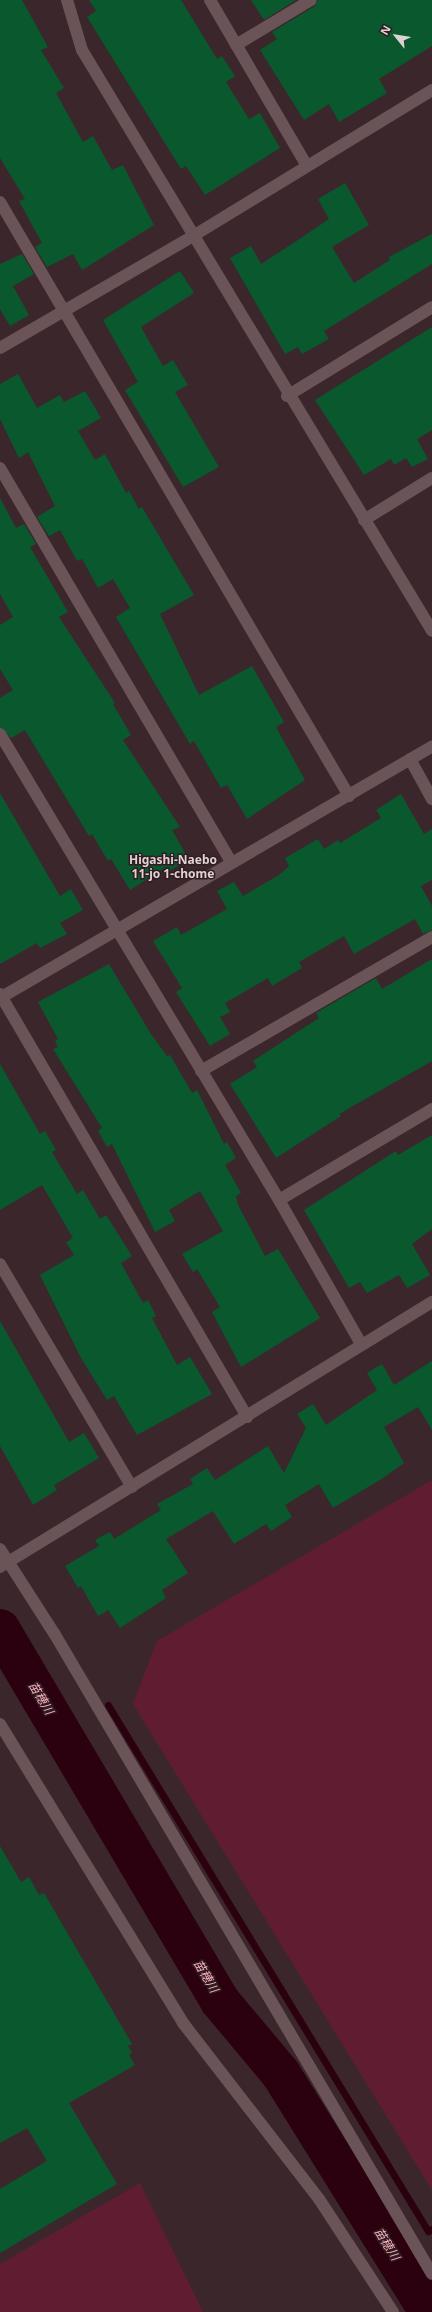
<!DOCTYPE html>
<html>
<head>
<meta charset="utf-8">
<style>
  body { margin:0 }
  #map { position:relative; width:432px; height:2312px; overflow:hidden; background:#3b272b; font-family:"Noto Sans","Noto Sans JP",sans-serif }
  div>[style] { position:absolute }
  .green>* { inset:0; background:#601d31 }
  .stream>* { height:7px; margin:-3.5px; padding:0 3.5px; transform-origin:3.5px; border-radius:3.5px; background:#2c010f }
  .river>* { height:40px; margin:-20px; padding:0 20px; transform-origin:20px; border-radius:20px; background:#2c010f }
  .building>* { inset:0; background:#09582e }
  .minor>* { height:12px; margin:-6px; padding:0 6px; transform-origin:6px; border-radius:6px; background:#6b5458 }
  span { translate:-50% -50%; white-space:nowrap; text-align:center; line-height:1.15; -webkit-text-stroke:3px #301d21; paint-order:stroke }
  .neighbourhood-label { font-size:12px; color:#dfd1d4; font-weight:700 }
  .water-label { font-size:12px; color:#fdb0c0; font-style:italic }
  .north { position:absolute; left:376px; top:16px; width:40px; height:40px; -webkit-text-stroke:3px #301d21; paint-order:stroke; rotate:300deg; font-size:11px; font-weight:700; line-height:16px; text-align:center; color:#dfd1d4 }
  .north::after { content:''; display:block; margin:auto; width:14px; height:18px; background:#dfd1d4; clip-path:polygon(50% 0,100% 100%,50% 72%,0 100%) }
</style>
</head>
<body>
<div id="map">
  <div class="green">
    <div style="clip-path:polygon(432px 1480px,432px 2190px,133px 1704px,157px 1641px)"></div>
    <div style="clip-path:polygon(140px 2183px,203px 2312px,0 2312px,0 2264px)"></div>
  </div>
  <div class="stream">
    <div style="left:108px;top:1705px;width:616px;rotate:58.69deg"></div>
    <div style="left:428px;top:2231px;width:4px;rotate:-27deg"></div>
  </div>
  <div class="river">
    <div style="left:0;top:1629px;width:432px;rotate:59.4deg"></div>
    <div style="left:220px;top:2001px;width:95px;rotate:50.1deg"></div>
    <div style="left:281px;top:2074px;width:280px;rotate:58.1deg"></div>
  </div>
  <div class="building">
    <div style="clip-path:polygon(0 0,22px 0,48px 47px,41px 50px,64px 88px,56px 93px,83px 142px,93px 136px,112px 170px,123px 165px,154px 225px,82px 270px,73px 254px,47px 267px,35px 247px,42px 243px,19px 201px,25px 199px,0 158px)"></div>
    <div style="clip-path:polygon(89px 0,181px 0,217px 59px,222px 56px,235px 76px,226px 82px,249px 119px,260px 113px,280px 148px,205px 195px,186px 166px,181px 169px,87px 17px,96px 11px)"></div>
    <div style="clip-path:polygon(251px 0,296px 0,264px 20px)"></div>
    <div style="clip-path:polygon(318px 0,432px 0,432px 46px,379px 79px,387px 93px,339px 122px,329px 104px,304px 120px,260px 50px,277px 39px,272px 32px,315px 6px)"></div>
    <div style="clip-path:polygon(345px 183px,369px 225px,332px 247px,354px 283px,390px 260px,389px 257px,432px 234px,432px 264px,324px 331px,329px 339px,302px 354px,298px 347px,285px 354px,230px 258px,251px 246px,261px 264px,295px 242px,329px 219px,318px 199px)"></div>
    <div style="clip-path:polygon(22px 254px,34px 274px,13px 286px,29px 315px,10px 326px,0 309px,0 264px)"></div>
    <div style="clip-path:polygon(180px 271px,194px 293px,141px 327px,163px 366px,173px 360px,188px 385px,175px 392px,219px 467px,183px 487px,125px 390px,138px 382px,103px 320px)"></div>
    <div style="clip-path:polygon(432px 327px,432px 430px,417px 439px,428px 459px,412px 467px,406px 458px,394px 465px,391px 459px,364px 475px,315px 400px)"></div>
    <div style="clip-path:polygon(18px 374px,37px 408px,60px 395px,64px 402px,85px 391px,101px 418px,78px 431px,95px 460px,105px 454px,126px 493px,129px 491px,139px 509px,142px 507px,194px 595px,160px 614px,199px 695px,252px 666px,284px 722px,276px 727px,305px 780px,247px 819px,227px 785px,221px 788px,194px 741px,190px 744px,116px 617px,130px 608px,113px 579px,98px 588px,82px 559px,77px 561px,60px 530px,49px 536px,37px 517px,55px 506px,28px 452px,19px 458px,0 419px,0 384px)"></div>
    <div style="clip-path:polygon(0 498px,16px 528px,24px 524px,36px 544px,30px 547px,68px 612px,59px 617px,115px 703px,113px 704px,131px 735px,123px 740px,180px 827px,172px 830px,189px 860px,169px 871px,166px 867px,130px 890px,111px 859px,108px 861px,92px 834px,89px 836px,25px 730px,11px 738px,0 727px,0 698px,13px 690px,0 669px,0 625px,13px 617px,0 594px)"></div>
    <div style="clip-path:polygon(0 793px,60px 896px,71px 889px,83px 910px,60px 923px,67px 934px,40px 948px,37px 943px,0 964px)"></div>
    <div style="clip-path:polygon(401px 794px,424px 834px,432px 829px,432px 880px,421px 886px,432px 906px,432px 930px,423px 934px,415px 919px,354px 954px,344px 936px,299px 962px,302px 968px,272px 986px,268px 978px,225px 1003px,230px 1012px,220px 1017px,230px 1034px,210px 1046px,176px 992px,182px 988px,153px 941px,177px 927px,181px 935px,227px 909px,217px 891px,234px 882px,243px 896px,279px 875px,289px 866px,285px 858px,318px 839px,324px 849px,338px 840px,340px 843px,381px 818px,376px 810px)"></div>
    <div style="clip-path:polygon(432px 959px,432px 1061px,339px 1114px,341px 1116px,276px 1158px,230px 1084px,257px 1067px,253px 1061px,319px 1018px,316px 1013px,376px 978px,382px 989px)"></div>
    <div style="clip-path:polygon(109px 964px,151px 1034px,167px 1056px,170px 1055px,192px 1093px,197px 1090px,224px 1144px,227px 1142px,236px 1158px,225px 1165px,241px 1193px,236px 1196px,238px 1205px,265px 1256px,278px 1249px,320px 1318px,241px 1367px,212px 1312px,220px 1307px,197px 1269px,193px 1272px,182px 1254px,223px 1231px,200px 1191px,169px 1210px,175px 1221px,155px 1232px,112px 1144px,107px 1147px,98px 1131px,102px 1128px,53px 1049px,58px 1047px,55px 1041px,58px 1039px,38px 1002px)"></div>
    <div style="clip-path:polygon(0 1064px,40px 1134px,45px 1131px,56px 1150px,52px 1152px,77px 1194px,83px 1190px,100px 1219px,106px 1215px,132px 1256px,121px 1263px,143px 1303px,148px 1300px,156px 1316px,152px 1318px,177px 1365px,190px 1357px,212px 1394px,137px 1435px,114px 1396px,107px 1400px,81px 1358px,40px 1275px,74px 1255px,66px 1242px,73px 1238px,42px 1185px,0 1210px)"></div>
    <div style="clip-path:polygon(432px 1135px,432px 1229px,412px 1244px,430px 1275px,407px 1288px,399px 1275px,367px 1293px,360px 1282px,349px 1288px,304px 1210px,396px 1151px,398px 1155px)"></div>
    <div style="clip-path:polygon(0 1321px,69px 1442px,84px 1433px,99px 1458px,54px 1485px,57px 1490px,33px 1505px,0 1446px)"></div>
    <div style="clip-path:polygon(432px 1361px,432px 1430px,418px 1407px,384px 1427px,404px 1463px,383px 1478px,333px 1508px,319px 1484px,285px 1505px,292px 1517px,271px 1531px,266px 1524px,234px 1544px,213px 1511px,166px 1539px,188px 1573px,162px 1590px,166px 1598px,120px 1628px,108px 1610px,98px 1616px,81px 1586px,78px 1588px,65px 1566px,99px 1546px,95px 1540px,110px 1532px,114px 1539px,161px 1510px,157px 1504px,193px 1484px,190px 1479px,207px 1468px,215px 1480px,268px 1446px,284px 1473px,306px 1428px,297px 1414px,313px 1404px,326px 1425px,377px 1390px,367px 1373px,382px 1364px,394px 1385px)"></div>
    <div style="clip-path:polygon(0 1846px,21px 1882px,29px 1877px,39px 1895px,44px 1893px,132px 2044px,128px 2046px,132px 2053px,129px 2055px,135px 2065px,69px 2103px,117px 2184px,0 2253px,0 2189px,47px 2161px,27px 2128px,0 2143px)"></div>
  </div>
  <div class="minor">
    <div style="left:67px;top:0;width:52px;rotate:73.3deg"></div>
    <div style="left:82px;top:50px;width:678px;rotate:58.93deg"></div>
    <div style="left:210px;top:0;width:192px;rotate:59.7deg"></div>
    <div style="left:236px;top:45px;width:87px;rotate:-31deg"></div>
    <div style="left:0;top:202px;width:689px;rotate:59.56deg"></div>
    <div style="left:0;top:348px;width:223px;rotate:-30.1deg"></div>
    <div style="left:193px;top:236px;width:280px;rotate:-31.4deg"></div>
    <div style="left:287px;top:396px;width:170px;rotate:-31.5deg"></div>
    <div style="left:0;top:468px;width:458px;rotate:59.6deg"></div>
    <div style="left:364px;top:520px;width:80px;rotate:-31.7deg"></div>
    <div style="left:0;top:734px;width:543px;rotate:59.09deg"></div>
    <div style="left:279px;top:1200px;width:166px;rotate:60.3deg"></div>
    <div style="left:410px;top:759px;width:46px;rotate:61.2deg"></div>
    <div style="left:0;top:994px;width:490px;rotate:59.7deg"></div>
    <div style="left:0;top:998px;width:500px;rotate:-30.2deg"></div>
    <div style="left:201px;top:1071px;width:267px;rotate:-30.1deg"></div>
    <div style="left:279px;top:1200px;width:178px;rotate:-30.7deg"></div>
    <div style="left:0;top:1264px;width:259px;rotate:59.4deg"></div>
    <div style="left:0;top:1549px;width:100px;rotate:57.3deg"></div>
    <div style="left:54px;top:1633px;width:744px;rotate:59.47deg"></div>
    <div style="left:0;top:1567px;width:507px;rotate:-31.53deg"></div>
    <div style="left:0;top:1724px;width:351px;rotate:58.5deg"></div>
    <div style="left:183px;top:2023px;width:222px;rotate:52.3deg"></div>
    <div style="left:319px;top:2199px;width:135px;rotate:56.8deg"></div>
  </div>
  <div class="neighbourhood-label">
    <span style="left:173px;top:867px">Higashi-Naebo<br>11-jo 1-chome</span>
  </div>
  <div class="water-label">
    <span style="left:41px;top:1698px;rotate:59deg">苗穂川</span>
    <span style="left:206px;top:1976px;rotate:59deg">苗穂川</span>
    <span style="left:387px;top:2244px;rotate:58deg">苗穂川</span>
  </div>
  <div class="north">N</div>
</div>
</body>
</html>
